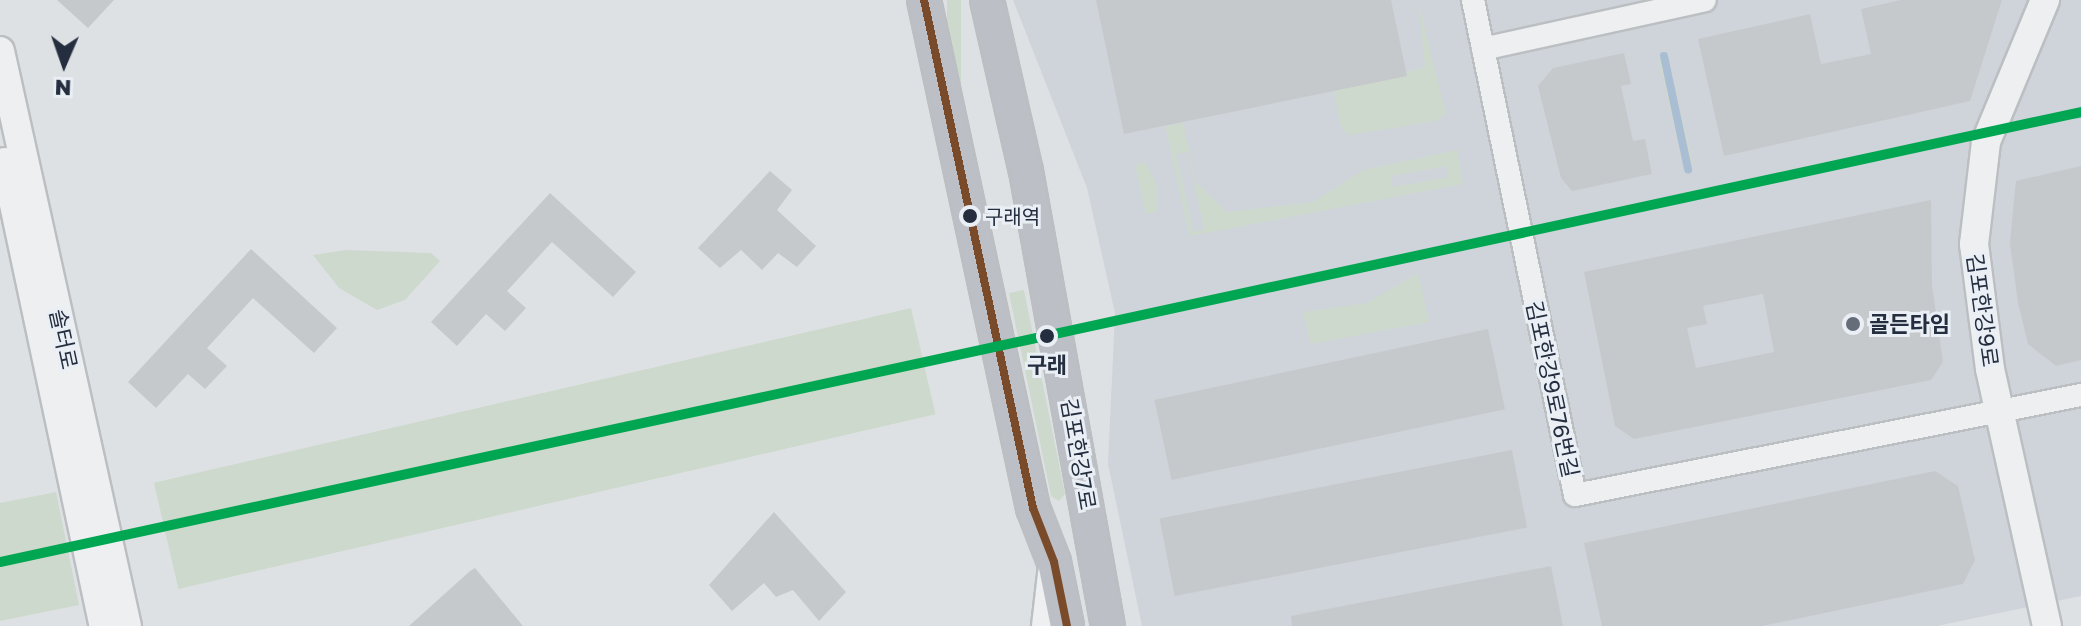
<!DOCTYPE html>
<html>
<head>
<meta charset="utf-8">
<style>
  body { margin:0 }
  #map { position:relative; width:2081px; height:626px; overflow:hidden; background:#dee1e4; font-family:"Golos Text","Noto Sans KR",sans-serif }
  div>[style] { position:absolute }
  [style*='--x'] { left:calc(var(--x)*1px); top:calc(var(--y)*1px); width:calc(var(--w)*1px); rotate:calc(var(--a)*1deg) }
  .built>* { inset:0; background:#cfd4db }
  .green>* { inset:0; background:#ced9cd; transform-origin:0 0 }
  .stream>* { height:8px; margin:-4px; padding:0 4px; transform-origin:4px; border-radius:4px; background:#a9bdd3 }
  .building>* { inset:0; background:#c6c9cc; transform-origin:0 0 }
  .roads { filter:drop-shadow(2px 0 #bcbfc2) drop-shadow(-2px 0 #bcbfc2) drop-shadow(0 2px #bcbfc2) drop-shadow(0 -2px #bcbfc2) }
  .minor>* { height:22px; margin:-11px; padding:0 11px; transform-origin:11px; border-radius:11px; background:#edeff1 }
  .tertiary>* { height:28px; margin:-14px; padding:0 14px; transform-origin:14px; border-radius:14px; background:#edeff1 }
  .secondary>* { height:32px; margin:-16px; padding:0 16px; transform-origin:16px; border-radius:16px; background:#bcbfc5 }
  .bus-1>* { height:8px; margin:-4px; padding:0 4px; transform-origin:4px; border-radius:4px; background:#7a4b2a }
  .rail-1>* { height:10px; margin:-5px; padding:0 5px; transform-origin:5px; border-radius:5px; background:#00a651 }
  .dots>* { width:22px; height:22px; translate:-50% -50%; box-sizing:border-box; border:4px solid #eaeff5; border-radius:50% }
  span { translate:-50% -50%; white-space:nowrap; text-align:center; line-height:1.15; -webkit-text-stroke:6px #eaeff5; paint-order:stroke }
  .bus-label { font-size:20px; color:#242e3f }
  .left { translate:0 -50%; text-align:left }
  .street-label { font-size:22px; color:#242e3f }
  .poi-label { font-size:22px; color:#242e3f; font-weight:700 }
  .stop-label { font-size:22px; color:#242e3f; font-weight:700 }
  .north { position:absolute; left:24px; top:24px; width:80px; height:80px; -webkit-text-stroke:6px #eaeff5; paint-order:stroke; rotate:182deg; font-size:22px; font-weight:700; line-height:32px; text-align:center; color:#242e3f }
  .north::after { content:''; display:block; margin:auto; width:28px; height:36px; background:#242e3f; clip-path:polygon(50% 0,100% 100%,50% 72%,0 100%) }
</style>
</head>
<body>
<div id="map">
  <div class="built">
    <div style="clip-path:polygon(1013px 0,2081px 0,2081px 596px,1937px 626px,1142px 626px,1108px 464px,1115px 313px,1087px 188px)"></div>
  </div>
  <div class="green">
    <div style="left:947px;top:0;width:14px;height:169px"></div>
    <div style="clip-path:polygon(1418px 0,1446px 114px,1436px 121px,1349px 135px,1341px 128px,1334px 91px,1425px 67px)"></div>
    <div style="clip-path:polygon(1665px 49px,1693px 163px,1685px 171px,1658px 58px)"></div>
    <div style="clip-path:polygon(evenodd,1183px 123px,1196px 182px,1227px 212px,1313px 202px,1363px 170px,1457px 150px,1463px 184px,1190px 236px,1165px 126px,1183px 123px,1188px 152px,1204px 229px,1193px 232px,1176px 154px,1188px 152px,1183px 123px,1447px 166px,1449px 177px,1393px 187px,1391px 176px,1447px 166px)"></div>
    <div style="clip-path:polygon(1146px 162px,1158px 188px,1158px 211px,1146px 214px,1135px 165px)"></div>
    <div style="clip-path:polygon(346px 250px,431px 253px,440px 261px,405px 300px,377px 310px,339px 288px,313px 255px)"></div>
    <div style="clip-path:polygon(1418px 273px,1429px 322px,1311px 344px,1303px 312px,1367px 303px)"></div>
    <div style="clip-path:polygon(1024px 290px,1065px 494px,1059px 501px,1051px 496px,1009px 293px)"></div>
    <div style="left:911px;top:308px;width:109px;height:777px;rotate:77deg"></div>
    <div style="clip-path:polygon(56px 492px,79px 605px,0 621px,0 503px)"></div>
  </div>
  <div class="stream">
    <div style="--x:1664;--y:56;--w:116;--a:78"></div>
    <div style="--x:2073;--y:115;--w:8;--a:-7"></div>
  </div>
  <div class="building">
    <div style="clip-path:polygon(57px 0,114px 0,88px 28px)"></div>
    <div style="clip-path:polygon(1096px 0,1391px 0,1407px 76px,1124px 134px)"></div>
    <div style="clip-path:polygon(1901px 0,2002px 0,1970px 101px,1724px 156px,1698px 39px,1810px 14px,1821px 64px,1871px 54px,1861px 9px)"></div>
    <div style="clip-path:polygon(1624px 53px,1631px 84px,1621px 86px,1633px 141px,1645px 139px,1652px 174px,1572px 191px,1561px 178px,1538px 86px,1553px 68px)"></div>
    <div style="clip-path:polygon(2081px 166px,2081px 360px,2056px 366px,2028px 344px,2018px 303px,2010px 243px,2015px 189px,2016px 181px)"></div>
    <div style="clip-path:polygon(770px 171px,792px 190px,777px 210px,816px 246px,797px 267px,778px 253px,762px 270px,741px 250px,720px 268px,698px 248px)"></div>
    <div style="clip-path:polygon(550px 193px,636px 272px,613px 297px,552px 242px,507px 291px,526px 308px,505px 331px,486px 314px,457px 346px,431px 322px)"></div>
    <div style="clip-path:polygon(evenodd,1931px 200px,1932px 285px,1943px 362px,1931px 380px,1634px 439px,1615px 426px,1584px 272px,1931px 200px,1763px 294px,1774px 352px,1696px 368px,1687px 328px,1707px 324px,1703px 306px,1763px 294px)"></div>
    <div style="clip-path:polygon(251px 249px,337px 328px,314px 353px,253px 298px,207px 348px,227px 366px,205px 389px,188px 374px,156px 408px,128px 382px)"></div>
    <div style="left:1488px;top:329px;width:82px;height:341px;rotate:78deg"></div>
    <div style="left:1512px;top:450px;width:79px;height:359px;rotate:79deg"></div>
    <div style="clip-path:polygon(1935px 471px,1958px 486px,1975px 560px,1963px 584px,1762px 626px,1602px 626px,1584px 543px)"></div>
    <div style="clip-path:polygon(774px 512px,846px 592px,819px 621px,793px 590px,776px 597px,764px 583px,732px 611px,709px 585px)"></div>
    <div style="clip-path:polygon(1551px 566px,1563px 626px,1292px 626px,1291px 616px)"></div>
    <div style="clip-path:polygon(475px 568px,523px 626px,409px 626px,470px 571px)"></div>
  </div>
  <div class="roads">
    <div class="minor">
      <div style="--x:1473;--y:0;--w:505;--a:78.36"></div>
      <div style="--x:1575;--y:495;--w:516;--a:-11.18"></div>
      <div style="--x:1483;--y:49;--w:227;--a:-12.4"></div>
    </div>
    <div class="tertiary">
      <div style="--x:2045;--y:0;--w:154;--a:112.6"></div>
      <div style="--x:1986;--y:142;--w:103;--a:96.7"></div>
      <div style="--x:1974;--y:244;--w:126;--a:82.7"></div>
      <div style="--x:1990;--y:369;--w:263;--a:77.5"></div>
      <div style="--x:0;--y:51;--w:589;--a:77.55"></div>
      <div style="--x:5;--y:162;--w:474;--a:78"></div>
      <div style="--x:1046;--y:626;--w:52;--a:-83.4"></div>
    </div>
    <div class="secondary">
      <div style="--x:924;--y:0;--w:520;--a:77.89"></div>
      <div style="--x:1033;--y:508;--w:58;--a:68.7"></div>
      <div style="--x:1054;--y:562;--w:65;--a:78.5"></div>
      <div style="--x:987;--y:0;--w:175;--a:77.2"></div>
      <div style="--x:1026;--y:171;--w:462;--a:79.8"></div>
    </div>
  </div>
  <div class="bus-1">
    <div style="--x:924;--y:0;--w:520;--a:77.89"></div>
    <div style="--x:1033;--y:508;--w:58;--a:68.7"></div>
    <div style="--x:1054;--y:562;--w:65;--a:78.5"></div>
  </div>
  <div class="rail-1">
    <div style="--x:0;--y:562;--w:2129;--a:-12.2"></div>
  </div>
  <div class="dots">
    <div style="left:970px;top:216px;background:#242e3f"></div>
    <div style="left:1853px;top:324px;background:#656d79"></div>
    <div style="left:1047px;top:336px;background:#242e3f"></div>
  </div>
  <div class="bus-label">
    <span class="left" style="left:985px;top:216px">구래역</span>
  </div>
  <div class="street-label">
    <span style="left:1983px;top:310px;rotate:82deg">김포한강9로</span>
    <span style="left:64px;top:339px;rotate:78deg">솔터로</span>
    <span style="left:1553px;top:389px;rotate:78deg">김포한강9로76번길</span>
    <span style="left:1079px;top:454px;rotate:80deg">김포한강7로</span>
  </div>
  <div class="poi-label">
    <span class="left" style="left:1869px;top:324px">골든타임</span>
  </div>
  <div class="stop-label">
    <span style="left:1047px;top:365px">구래</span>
  </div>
  <div class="north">N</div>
</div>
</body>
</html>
